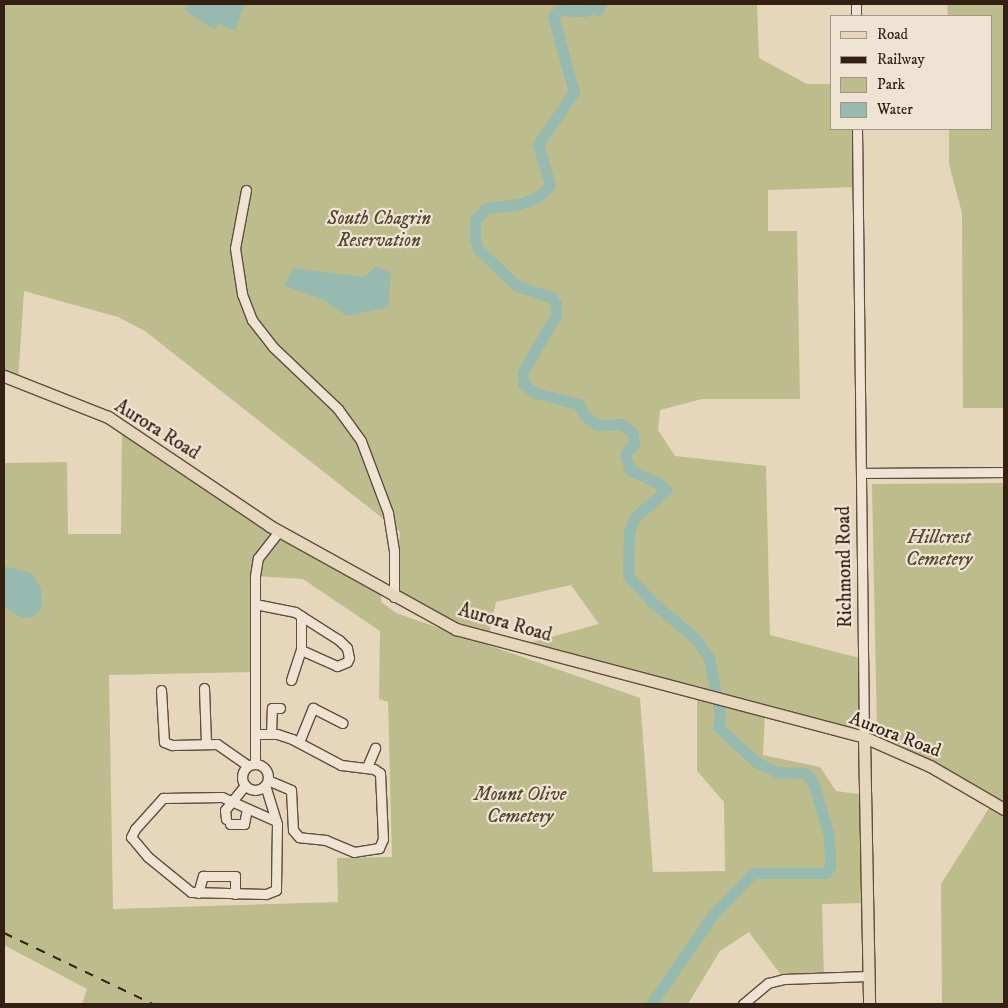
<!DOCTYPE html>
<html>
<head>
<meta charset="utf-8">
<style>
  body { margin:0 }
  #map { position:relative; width:1008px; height:1008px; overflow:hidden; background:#e6d6bc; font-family:"IM FELL DW Pica",serif }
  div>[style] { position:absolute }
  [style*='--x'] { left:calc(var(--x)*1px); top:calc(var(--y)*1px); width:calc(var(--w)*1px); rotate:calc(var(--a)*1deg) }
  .green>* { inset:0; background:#bcbc8c }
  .water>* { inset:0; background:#96b9b0 }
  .river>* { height:11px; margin:-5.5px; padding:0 5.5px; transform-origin:5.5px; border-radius:5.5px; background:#96b9b0 }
  .roads { filter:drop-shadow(1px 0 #604e3d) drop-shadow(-1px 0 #604e3d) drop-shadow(0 1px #604e3d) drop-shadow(0 -1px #604e3d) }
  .minor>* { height:9px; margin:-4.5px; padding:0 4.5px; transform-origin:4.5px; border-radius:4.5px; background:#efe4d3 }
  .minor>.ring { margin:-4.5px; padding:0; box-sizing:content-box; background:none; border:9px solid #efe4d3; border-radius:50% }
  .major>* { height:11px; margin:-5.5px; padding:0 5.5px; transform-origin:5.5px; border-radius:5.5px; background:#e6d6bc }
  .rail>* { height:2px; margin-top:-1px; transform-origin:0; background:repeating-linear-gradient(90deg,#332013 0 9px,transparent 0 18px) }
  span { translate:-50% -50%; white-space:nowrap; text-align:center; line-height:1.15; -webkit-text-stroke:4.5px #efe4d3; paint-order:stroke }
  .park-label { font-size:19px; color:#554731; font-style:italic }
  .street-label { font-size:19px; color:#332013 }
  .frame { position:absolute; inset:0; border:5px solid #332013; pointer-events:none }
  .legend { position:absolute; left:830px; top:15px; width:162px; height:115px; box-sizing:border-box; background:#efe4d3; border:1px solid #a49686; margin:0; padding:6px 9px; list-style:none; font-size:15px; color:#332013 }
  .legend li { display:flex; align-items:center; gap:10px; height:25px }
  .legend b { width:25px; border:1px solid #a49686 }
</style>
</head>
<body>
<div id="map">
  <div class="green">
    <div style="clip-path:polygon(evenodd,4px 4px,757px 4px,759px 58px,807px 84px,832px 84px,832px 129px,857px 129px,858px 187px,768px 190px,768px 231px,797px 231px,800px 399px,702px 399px,660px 410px,658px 430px,675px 456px,766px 466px,770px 635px,863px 659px,864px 737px,765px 713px,763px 755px,820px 767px,836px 791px,865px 795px,867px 903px,822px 904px,824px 978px,784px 979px,749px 932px,720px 951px,688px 1004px,82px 1004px,87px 989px,4px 945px,4px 463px,67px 462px,68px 534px,121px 534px,122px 426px,270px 526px,381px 590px,381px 602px,396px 613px,640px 698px,653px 872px,725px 871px,724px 802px,697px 771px,697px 695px,518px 646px,599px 624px,571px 585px,496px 602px,488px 638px,394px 597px,400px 532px,145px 331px,118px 317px,24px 291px,18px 381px,4px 376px,4px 4px,255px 576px,303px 579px,380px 631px,379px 699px,388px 702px,392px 857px,337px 858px,338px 902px,113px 909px,109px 675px,255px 672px,255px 576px)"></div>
    <div style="clip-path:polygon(947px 4px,1004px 4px,1004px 408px,963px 408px,962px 213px,949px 164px,949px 129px,992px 129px,992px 16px,948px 16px)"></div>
    <div style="clip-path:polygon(1004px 483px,1004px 804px,877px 732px,872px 484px)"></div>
    <div style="clip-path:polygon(993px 802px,1004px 809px,1004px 1004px,942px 1004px,941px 884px)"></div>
  </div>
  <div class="water">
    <div style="clip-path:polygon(189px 4px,244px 4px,235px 31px,220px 24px,214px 29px,184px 10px)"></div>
    <div style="clip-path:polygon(375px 267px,391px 272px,388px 307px,347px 316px,322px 299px,284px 286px,293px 268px,363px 277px)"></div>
    <div style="clip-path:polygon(4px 566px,31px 573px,41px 588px,42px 608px,33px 617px,22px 618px,4px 607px)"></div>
  </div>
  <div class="river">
    <div style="--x:601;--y:4;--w:7;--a:124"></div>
    <div style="--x:597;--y:10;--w:4;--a:-135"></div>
    <div style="--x:594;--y:7;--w:11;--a:158"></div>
    <div style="--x:584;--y:11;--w:24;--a:-178"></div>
    <div style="--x:560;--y:10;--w:9;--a:139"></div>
    <div style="--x:553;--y:16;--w:79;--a:74.6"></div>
    <div style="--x:574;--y:92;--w:63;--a:124.7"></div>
    <div style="--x:538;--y:144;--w:43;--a:73.7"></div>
    <div style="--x:550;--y:185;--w:17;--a:135"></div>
    <div style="--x:538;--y:197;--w:19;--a:159"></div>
    <div style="--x:520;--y:204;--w:34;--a:173"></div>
    <div style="--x:486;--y:208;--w:16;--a:133"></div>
    <div style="--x:475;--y:220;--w:19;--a:90"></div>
    <div style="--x:475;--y:239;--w:10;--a:73"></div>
    <div style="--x:478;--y:249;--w:54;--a:43.5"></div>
    <div style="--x:517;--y:286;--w:36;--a:18"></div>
    <div style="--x:551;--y:297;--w:9;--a:54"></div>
    <div style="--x:556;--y:304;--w:11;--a:90"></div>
    <div style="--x:556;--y:315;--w:53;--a:120.4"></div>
    <div style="--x:529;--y:361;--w:13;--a:117"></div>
    <div style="--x:523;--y:373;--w:10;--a:90"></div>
    <div style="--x:523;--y:383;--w:16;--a:40"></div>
    <div style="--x:535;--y:393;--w:45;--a:14"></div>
    <div style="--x:579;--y:404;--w:12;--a:66"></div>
    <div style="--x:584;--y:415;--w:16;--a:38"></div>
    <div style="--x:597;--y:425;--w:24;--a:-2"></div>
    <div style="--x:621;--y:424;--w:9;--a:36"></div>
    <div style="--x:628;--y:429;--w:6;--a:39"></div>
    <div style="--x:633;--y:433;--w:11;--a:85"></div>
    <div style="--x:634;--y:444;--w:13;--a:132"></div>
    <div style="--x:625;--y:454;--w:17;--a:73"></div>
    <div style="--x:630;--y:470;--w:31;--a:25"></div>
    <div style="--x:658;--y:483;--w:11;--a:41"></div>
    <div style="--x:666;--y:490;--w:41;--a:138.9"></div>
    <div style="--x:635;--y:517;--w:16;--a:112"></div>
    <div style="--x:629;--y:532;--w:44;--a:91.3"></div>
    <div style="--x:628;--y:576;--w:34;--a:47"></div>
    <div style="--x:651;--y:601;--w:57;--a:40.1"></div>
    <div style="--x:695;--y:638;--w:24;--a:55"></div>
    <div style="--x:709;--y:658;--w:56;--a:78.7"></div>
    <div style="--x:720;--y:713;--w:14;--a:98"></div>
    <div style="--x:718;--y:727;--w:52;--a:42.6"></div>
    <div style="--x:756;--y:762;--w:23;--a:25"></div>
    <div style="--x:777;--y:772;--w:28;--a:2"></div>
    <div style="--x:805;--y:773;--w:12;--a:48"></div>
    <div style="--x:813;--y:782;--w:56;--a:73.5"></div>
    <div style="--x:829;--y:836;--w:30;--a:88"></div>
    <div style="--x:830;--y:866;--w:8;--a:120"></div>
    <div style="--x:826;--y:873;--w:73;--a:180"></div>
    <div style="--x:753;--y:873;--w:58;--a:133.6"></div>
    <div style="--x:713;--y:915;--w:108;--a:124.9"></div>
  </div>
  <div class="roads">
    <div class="minor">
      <div style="--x:856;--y:4;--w:12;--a:90"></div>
      <div style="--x:857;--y:129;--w:608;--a:89.34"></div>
      <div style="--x:246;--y:190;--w:59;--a:100.7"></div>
      <div style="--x:235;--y:248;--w:47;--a:81.3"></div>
      <div style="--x:242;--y:294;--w:28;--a:69"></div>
      <div style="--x:252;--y:320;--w:34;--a:52"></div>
      <div style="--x:273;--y:347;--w:90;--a:43.6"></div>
      <div style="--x:338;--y:409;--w:39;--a:54"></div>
      <div style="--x:361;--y:441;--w:77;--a:69.4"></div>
      <div style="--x:388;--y:513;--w:38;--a:81"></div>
      <div style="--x:394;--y:551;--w:46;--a:90"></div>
      <div style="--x:861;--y:473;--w:143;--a:-0.4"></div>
      <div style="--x:255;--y:604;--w:41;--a:11.3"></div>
      <div style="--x:295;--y:612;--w:52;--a:32.5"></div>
      <div style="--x:339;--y:640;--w:11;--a:45"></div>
      <div style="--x:347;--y:648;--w:10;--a:79"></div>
      <div style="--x:349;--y:658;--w:4;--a:117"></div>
      <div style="--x:347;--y:662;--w:11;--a:158"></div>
      <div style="--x:337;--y:666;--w:39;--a:-156"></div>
      <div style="--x:291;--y:680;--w:32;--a:-72"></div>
      <div style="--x:301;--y:650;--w:34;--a:-90"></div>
      <div style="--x:204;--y:688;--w:54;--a:87.9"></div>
      <div style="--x:161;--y:690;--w:52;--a:86.7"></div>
      <div style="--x:164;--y:742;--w:9;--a:21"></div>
      <div style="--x:172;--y:745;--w:45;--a:-1.3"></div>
      <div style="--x:217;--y:744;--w:38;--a:35"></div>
      <div style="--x:255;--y:734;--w:22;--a:0"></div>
      <div style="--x:277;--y:734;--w:16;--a:18"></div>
      <div style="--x:292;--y:739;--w:55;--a:28"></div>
      <div style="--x:341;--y:765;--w:33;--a:7"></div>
      <div style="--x:374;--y:769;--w:7;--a:34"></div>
      <div style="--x:380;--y:773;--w:66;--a:87.4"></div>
      <div style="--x:383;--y:839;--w:10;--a:114"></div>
      <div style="--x:379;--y:848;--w:25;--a:171"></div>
      <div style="--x:354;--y:852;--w:30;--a:-157"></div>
      <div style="--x:326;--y:840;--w:27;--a:-174"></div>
      <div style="--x:299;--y:837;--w:9;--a:-131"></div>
      <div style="--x:293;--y:830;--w:40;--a:-92.9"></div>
      <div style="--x:291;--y:790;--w:25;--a:-157"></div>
      <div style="--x:271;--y:734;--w:26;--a:-88"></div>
      <div style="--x:272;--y:708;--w:8;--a:0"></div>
      <div style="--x:299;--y:742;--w:37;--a:-68"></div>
      <div style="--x:313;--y:708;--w:33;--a:27"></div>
      <div class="ring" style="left:242px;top:764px;width:17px;height:17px"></div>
      <div style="--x:255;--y:764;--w:188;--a:-90"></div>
      <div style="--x:255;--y:576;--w:18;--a:-81"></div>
      <div style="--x:258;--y:558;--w:34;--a:-52"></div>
      <div style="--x:367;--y:767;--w:21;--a:-67"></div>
      <div style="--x:265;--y:785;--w:41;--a:72.9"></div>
      <div style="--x:277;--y:824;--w:66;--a:90.9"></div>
      <div style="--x:276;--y:890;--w:11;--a:158"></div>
      <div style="--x:266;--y:894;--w:75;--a:-178.5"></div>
      <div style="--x:191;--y:892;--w:55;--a:-140.9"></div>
      <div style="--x:148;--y:857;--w:26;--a:-130"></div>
      <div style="--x:131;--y:837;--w:9;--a:-63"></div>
      <div style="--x:135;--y:829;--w:42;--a:-47.9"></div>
      <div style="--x:163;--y:798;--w:59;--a:-1"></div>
      <div style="--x:222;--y:797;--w:59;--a:24"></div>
      <div style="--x:226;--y:819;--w:9;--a:-96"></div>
      <div style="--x:225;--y:810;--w:32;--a:-51"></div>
      <div style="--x:230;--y:824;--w:14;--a:0"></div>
      <div style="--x:244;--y:824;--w:15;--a:-79"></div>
      <div style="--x:198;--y:893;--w:18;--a:-74"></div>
      <div style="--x:203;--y:876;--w:32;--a:0"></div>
      <div style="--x:235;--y:876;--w:18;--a:90"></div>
      <div style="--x:743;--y:1004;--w:33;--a:-40"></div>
      <div style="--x:768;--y:983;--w:16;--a:-14"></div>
      <div style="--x:784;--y:979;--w:84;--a:-2"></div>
    </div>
    <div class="major">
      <div style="--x:4;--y:376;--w:112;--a:21.5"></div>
      <div style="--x:108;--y:417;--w:195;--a:33.9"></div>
      <div style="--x:270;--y:526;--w:213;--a:29"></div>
      <div style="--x:456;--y:629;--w:422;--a:14.8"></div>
      <div style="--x:864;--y:737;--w:72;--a:23.7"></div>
      <div style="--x:930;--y:766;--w:86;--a:30.2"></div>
      <div style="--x:864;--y:737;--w:267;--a:88.9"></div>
    </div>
  </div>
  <div class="rail">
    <div style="--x:4;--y:933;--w:165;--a:25.5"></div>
  </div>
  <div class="park-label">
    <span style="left:379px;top:230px">South Chagrin<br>Reservation</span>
    <span style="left:939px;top:549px">Hillcrest<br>Cemetery</span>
    <span style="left:520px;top:806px">Mount Olive<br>Cemetery</span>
  </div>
  <div class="street-label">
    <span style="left:157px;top:430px;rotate:32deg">Aurora Road</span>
    <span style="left:845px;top:567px;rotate:-91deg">Richmond Road</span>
    <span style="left:505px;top:623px;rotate:16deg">Aurora Road</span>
    <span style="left:895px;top:735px;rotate:21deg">Aurora Road</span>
  </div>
  <div class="frame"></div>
  <ul class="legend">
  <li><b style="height:6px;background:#e6d6bc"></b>Road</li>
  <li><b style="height:6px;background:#332013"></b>Railway</li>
  <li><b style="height:14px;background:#bcbc8c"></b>Park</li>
  <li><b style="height:14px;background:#96b9b0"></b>Water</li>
  </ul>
</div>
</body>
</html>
